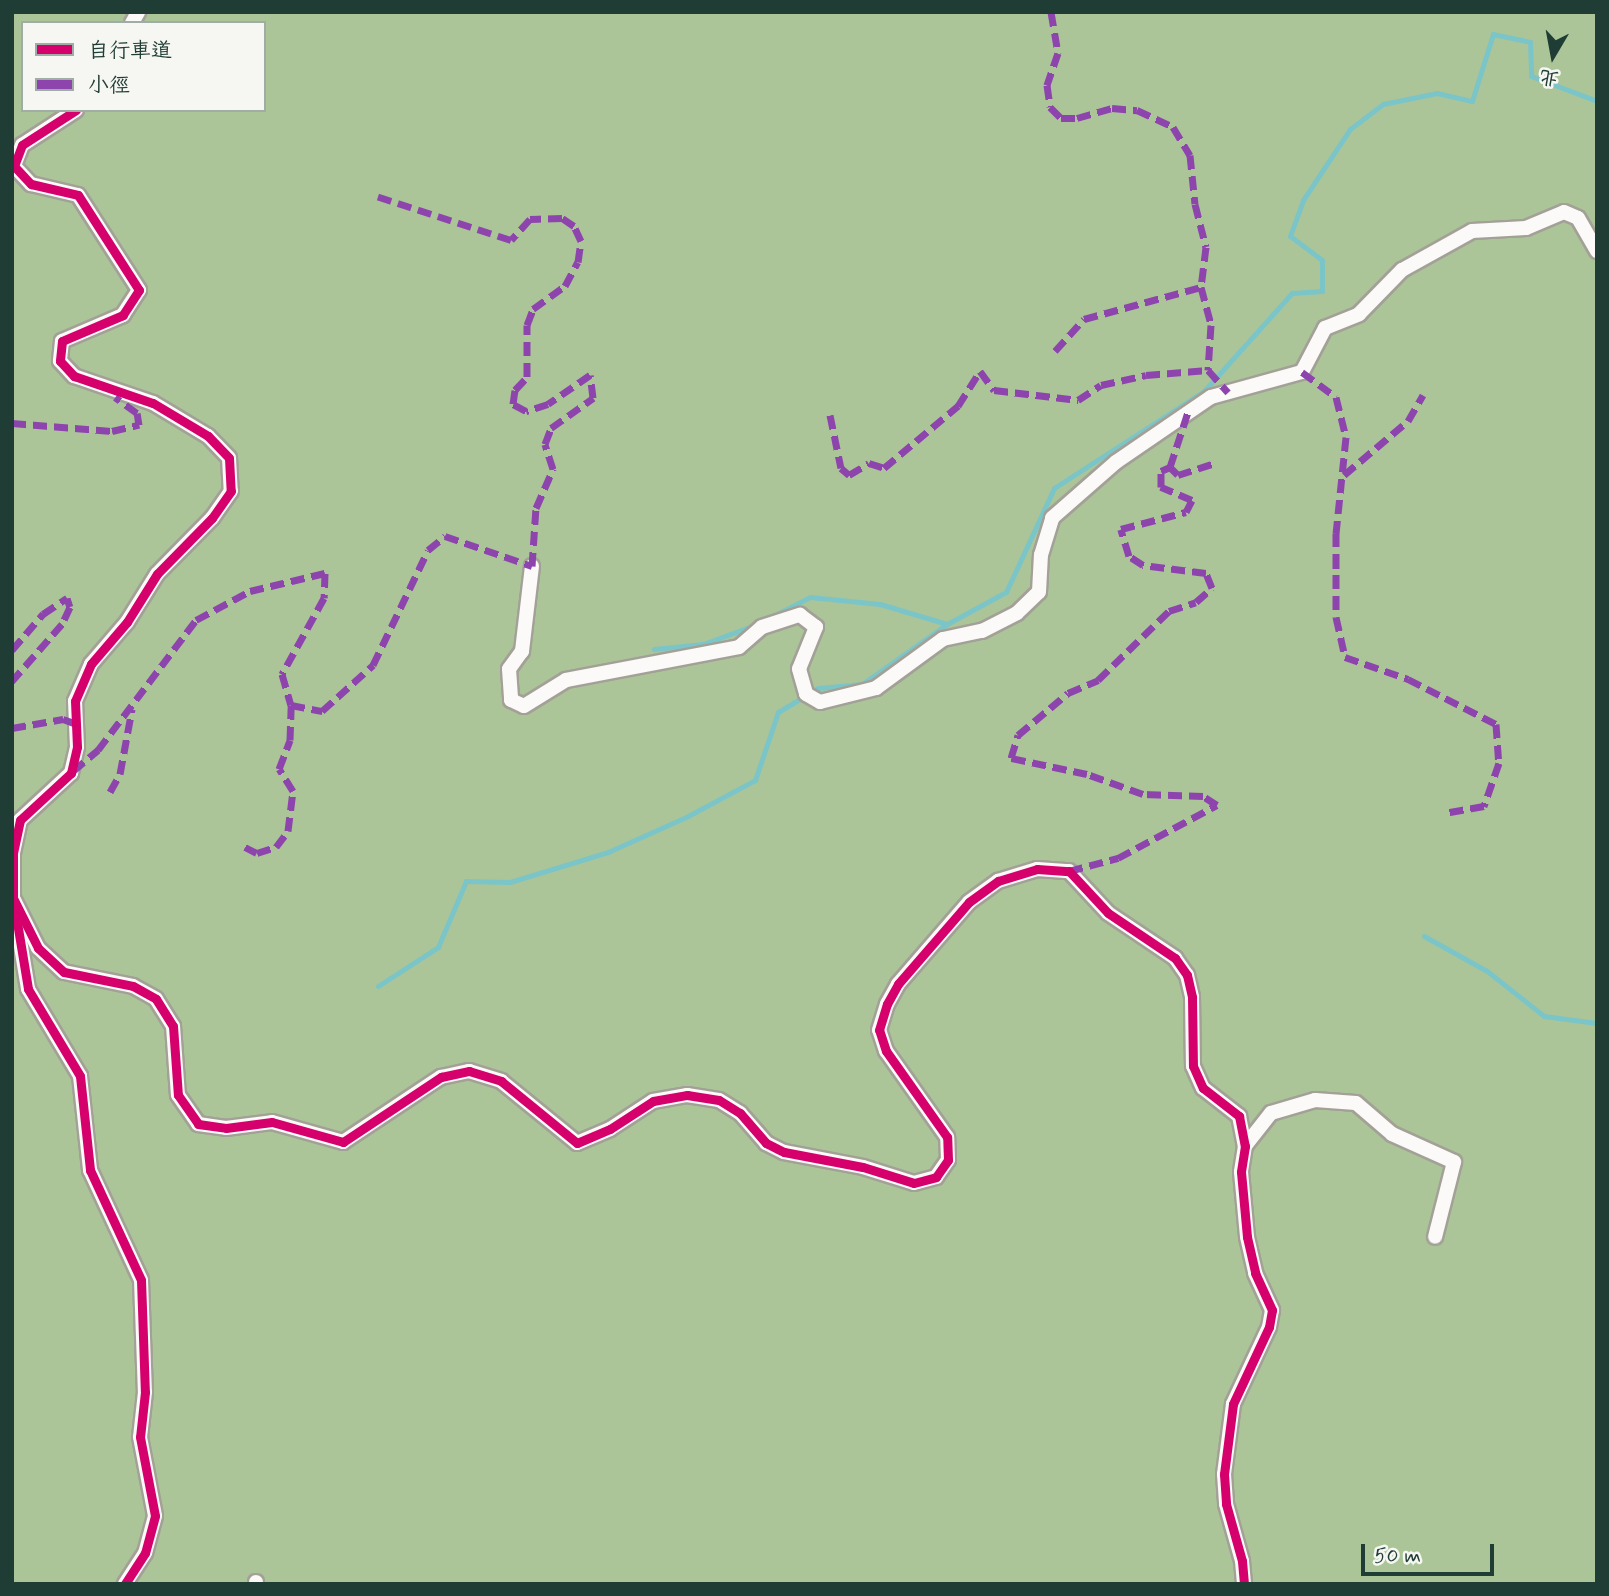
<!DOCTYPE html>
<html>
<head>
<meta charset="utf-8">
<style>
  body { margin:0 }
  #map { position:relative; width:1609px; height:1596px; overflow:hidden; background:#e7dccd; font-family:Mynerve,"LXGW WenKai TC",sans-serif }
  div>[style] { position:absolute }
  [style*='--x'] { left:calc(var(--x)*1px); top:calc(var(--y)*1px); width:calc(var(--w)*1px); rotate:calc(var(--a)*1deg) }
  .forest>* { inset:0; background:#abc599 }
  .stream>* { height:5px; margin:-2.5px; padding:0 2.5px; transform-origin:2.5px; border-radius:2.5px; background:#7bc5c8 }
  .roads { filter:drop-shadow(2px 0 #a3a197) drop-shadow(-2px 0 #a3a197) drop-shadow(0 2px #a3a197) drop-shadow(0 -2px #a3a197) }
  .minor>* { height:14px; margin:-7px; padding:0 7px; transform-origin:7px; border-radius:7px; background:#fbfaf8 }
  .quiet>* { height:7px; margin-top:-3.5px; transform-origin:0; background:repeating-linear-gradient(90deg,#8e44ad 0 14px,transparent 0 21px) }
  .cycleway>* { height:9px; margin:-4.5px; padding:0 4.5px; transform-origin:4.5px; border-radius:4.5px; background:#d6006c }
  span { translate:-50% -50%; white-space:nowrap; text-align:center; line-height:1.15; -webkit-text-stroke:5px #f6f6f2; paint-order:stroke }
  .frame { position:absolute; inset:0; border:14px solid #1f3d34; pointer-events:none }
  .legend { position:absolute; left:21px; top:21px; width:245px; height:91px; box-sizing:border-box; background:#f6f6f2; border:2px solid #a0aca6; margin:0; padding:9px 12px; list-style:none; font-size:21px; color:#1f3d34 }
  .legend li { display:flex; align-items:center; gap:14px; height:35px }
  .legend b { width:35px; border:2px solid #a0aca6 }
  .north { position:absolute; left:1518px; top:21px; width:70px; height:70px; -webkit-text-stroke:5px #f6f6f2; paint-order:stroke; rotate:190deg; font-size:19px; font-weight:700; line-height:28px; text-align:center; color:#1f3d34 }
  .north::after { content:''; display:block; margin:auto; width:24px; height:32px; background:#1f3d34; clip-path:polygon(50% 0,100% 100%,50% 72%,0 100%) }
  .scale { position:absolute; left:1361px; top:1544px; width:133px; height:32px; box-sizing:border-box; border:4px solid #1f3d34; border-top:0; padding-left:9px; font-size:21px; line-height:24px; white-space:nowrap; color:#1f3d34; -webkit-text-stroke:5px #f6f6f2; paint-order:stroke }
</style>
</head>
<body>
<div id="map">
  <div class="forest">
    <div style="clip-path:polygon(evenodd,12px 12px,1597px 12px,1597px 1584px,12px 1584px,12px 12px,23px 23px,264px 23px,264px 110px,23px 110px,23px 23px)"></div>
  </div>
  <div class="stream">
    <div style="--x:767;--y:619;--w:48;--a:-27.1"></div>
    <div style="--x:810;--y:597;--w:70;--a:5.7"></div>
    <div style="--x:880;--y:604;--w:70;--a:16.6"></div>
    <div style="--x:654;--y:649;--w:49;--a:-5.8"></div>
    <div style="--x:703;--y:644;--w:55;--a:-20.1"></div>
    <div style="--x:1424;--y:936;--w:72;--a:29.1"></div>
    <div style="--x:1487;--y:971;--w:73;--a:38.3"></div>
    <div style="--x:1544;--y:1016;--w:53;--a:7.5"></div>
    <div style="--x:378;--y:986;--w:72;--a:-33"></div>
    <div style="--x:438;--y:947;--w:72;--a:-67"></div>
    <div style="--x:466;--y:881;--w:44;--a:1.3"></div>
    <div style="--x:510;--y:882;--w:102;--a:-17"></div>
    <div style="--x:608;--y:852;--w:88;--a:-24.2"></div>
    <div style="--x:688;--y:816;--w:76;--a:-28.2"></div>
    <div style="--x:755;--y:780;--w:72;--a:-71.3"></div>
    <div style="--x:778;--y:712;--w:47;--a:-31"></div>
    <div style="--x:818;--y:688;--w:44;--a:-5.2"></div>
    <div style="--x:862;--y:684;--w:104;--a:-35.2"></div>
    <div style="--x:947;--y:624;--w:67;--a:-28.5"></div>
    <div style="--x:1006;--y:592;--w:115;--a:-65.2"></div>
    <div style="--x:1054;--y:488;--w:179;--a:-32.9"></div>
    <div style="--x:1204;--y:391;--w:132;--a:-48.1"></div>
    <div style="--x:1292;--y:293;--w:30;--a:-4"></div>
    <div style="--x:1322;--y:291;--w:31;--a:-90"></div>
    <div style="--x:1322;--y:260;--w:40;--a:-143"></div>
    <div style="--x:1290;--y:236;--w:38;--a:-70"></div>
    <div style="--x:1303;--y:200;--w:85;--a:-56.5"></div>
    <div style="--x:1350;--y:129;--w:41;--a:-37.1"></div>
    <div style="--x:1383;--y:104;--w:55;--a:-11.5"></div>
    <div style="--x:1437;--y:93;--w:36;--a:13"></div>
    <div style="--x:1472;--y:101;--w:70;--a:-72.6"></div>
    <div style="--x:1493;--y:34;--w:38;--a:12"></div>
    <div style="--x:1530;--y:42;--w:34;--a:88"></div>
    <div style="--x:1531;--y:76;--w:71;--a:20.7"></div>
  </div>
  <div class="roads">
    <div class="minor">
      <div style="--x:132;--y:23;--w:13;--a:-61"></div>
      <div style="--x:76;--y:110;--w:64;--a:147.1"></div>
      <div style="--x:22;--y:145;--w:22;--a:111"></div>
      <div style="--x:14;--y:166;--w:25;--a:47"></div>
      <div style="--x:31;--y:184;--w:48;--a:13.2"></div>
      <div style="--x:78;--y:195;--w:113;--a:57.3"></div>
      <div style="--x:139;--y:290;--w:30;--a:123"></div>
      <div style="--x:123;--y:315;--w:66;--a:156.9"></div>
      <div style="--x:62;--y:341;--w:20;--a:96"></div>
      <div style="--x:60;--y:361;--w:21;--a:47"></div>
      <div style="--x:74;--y:376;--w:83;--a:18.9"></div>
      <div style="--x:153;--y:403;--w:64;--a:31"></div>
      <div style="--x:208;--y:436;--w:30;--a:46"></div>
      <div style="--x:229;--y:458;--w:33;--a:87"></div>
      <div style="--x:231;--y:491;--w:33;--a:125"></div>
      <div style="--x:212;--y:518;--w:78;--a:134.5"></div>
      <div style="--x:157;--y:574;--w:57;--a:122"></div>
      <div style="--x:127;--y:622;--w:55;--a:130.6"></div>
      <div style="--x:91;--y:664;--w:40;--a:113.4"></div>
      <div style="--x:75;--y:701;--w:46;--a:87.5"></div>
      <div style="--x:77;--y:747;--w:27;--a:103"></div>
      <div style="--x:71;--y:773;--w:69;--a:137.3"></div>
      <div style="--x:20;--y:820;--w:35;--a:102"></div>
      <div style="--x:13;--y:854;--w:44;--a:90"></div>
      <div style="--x:13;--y:898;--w:92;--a:80.6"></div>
      <div style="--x:28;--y:989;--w:101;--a:59.1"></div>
      <div style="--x:80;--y:1076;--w:95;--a:83.9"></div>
      <div style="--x:90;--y:1170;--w:121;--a:65.1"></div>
      <div style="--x:141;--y:1280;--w:112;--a:88"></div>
      <div style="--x:145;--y:1392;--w:45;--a:96.3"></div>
      <div style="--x:140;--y:1437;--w:80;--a:79.2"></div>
      <div style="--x:155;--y:1516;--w:38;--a:105"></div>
      <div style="--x:145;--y:1553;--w:37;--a:123"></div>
      <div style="--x:532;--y:566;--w:86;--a:96.7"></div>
      <div style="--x:522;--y:651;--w:22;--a:126"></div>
      <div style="--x:509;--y:669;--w:31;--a:86"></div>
      <div style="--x:511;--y:700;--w:14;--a:25"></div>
      <div style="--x:524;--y:706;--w:49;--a:-31.8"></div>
      <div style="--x:566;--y:680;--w:176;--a:-10.8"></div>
      <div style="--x:739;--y:647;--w:30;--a:-41"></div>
      <div style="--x:762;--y:627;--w:40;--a:-18"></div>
      <div style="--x:800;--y:615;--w:20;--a:37"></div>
      <div style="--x:816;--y:627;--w:45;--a:112"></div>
      <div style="--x:799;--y:669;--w:26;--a:74"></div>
      <div style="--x:806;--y:694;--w:16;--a:30"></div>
      <div style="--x:820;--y:702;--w:58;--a:-14"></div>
      <div style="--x:876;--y:688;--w:83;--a:-36.2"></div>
      <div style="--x:943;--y:639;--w:40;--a:-12"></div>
      <div style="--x:982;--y:631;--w:39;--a:-27"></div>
      <div style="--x:1017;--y:613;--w:30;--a:-44"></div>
      <div style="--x:1039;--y:592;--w:37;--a:-87"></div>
      <div style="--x:1041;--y:555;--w:39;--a:-73"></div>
      <div style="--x:1052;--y:518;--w:85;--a:-41.2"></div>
      <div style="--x:1116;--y:462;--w:115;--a:-34.4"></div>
      <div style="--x:1211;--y:397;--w:94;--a:-15.4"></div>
      <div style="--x:1302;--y:372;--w:50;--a:-62.4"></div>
      <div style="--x:1325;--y:328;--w:37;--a:-22"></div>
      <div style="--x:1359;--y:314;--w:62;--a:-45.7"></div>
      <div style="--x:1402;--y:270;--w:80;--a:-29.1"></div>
      <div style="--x:1472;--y:231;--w:54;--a:-3.2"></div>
      <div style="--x:1526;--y:228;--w:41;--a:-22.8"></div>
      <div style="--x:1564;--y:212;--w:15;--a:23"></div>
      <div style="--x:1578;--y:218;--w:38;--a:60"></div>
      <div style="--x:13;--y:898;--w:56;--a:63.4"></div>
      <div style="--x:38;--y:948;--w:35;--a:43"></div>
      <div style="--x:64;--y:972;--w:70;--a:11.5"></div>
      <div style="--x:133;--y:986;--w:26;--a:29"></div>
      <div style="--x:156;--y:999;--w:32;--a:58"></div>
      <div style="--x:173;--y:1026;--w:69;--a:85.9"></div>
      <div style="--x:178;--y:1095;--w:35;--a:55"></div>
      <div style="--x:198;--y:1124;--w:28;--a:8"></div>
      <div style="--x:226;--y:1128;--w:46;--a:-7.4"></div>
      <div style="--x:272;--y:1122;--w:74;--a:15.7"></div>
      <div style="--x:343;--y:1142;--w:118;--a:-33.6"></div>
      <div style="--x:441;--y:1077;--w:29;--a:-12"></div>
      <div style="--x:469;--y:1071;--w:34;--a:17"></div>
      <div style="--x:501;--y:1081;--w:98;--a:39.2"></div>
      <div style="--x:577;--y:1143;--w:36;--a:-23"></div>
      <div style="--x:610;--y:1129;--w:51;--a:-33.1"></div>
      <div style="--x:653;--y:1101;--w:35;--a:-10"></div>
      <div style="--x:687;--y:1095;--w:32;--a:9"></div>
      <div style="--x:719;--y:1100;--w:25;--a:32"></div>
      <div style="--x:740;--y:1113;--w:40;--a:49"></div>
      <div style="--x:766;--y:1143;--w:20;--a:27"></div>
      <div style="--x:784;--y:1152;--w:80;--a:10.8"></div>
      <div style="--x:863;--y:1167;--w:53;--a:17.4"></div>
      <div style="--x:914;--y:1183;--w:23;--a:-15"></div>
      <div style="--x:936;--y:1177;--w:21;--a:-55"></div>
      <div style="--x:948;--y:1160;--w:23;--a:-92"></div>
      <div style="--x:947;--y:1137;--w:105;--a:-125.3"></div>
      <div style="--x:886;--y:1051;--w:22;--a:-108"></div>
      <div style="--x:879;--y:1030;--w:27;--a:-73"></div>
      <div style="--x:887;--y:1004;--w:23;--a:-61"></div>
      <div style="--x:898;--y:984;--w:108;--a:-49.1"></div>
      <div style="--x:969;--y:902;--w:36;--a:-36"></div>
      <div style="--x:998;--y:881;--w:41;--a:-17.1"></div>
      <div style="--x:1037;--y:869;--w:32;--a:4"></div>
      <div style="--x:1069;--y:871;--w:57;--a:47.1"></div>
      <div style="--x:1108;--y:913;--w:81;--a:33.9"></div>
      <div style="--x:1175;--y:958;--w:21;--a:55"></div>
      <div style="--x:1187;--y:975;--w:23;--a:77"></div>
      <div style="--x:1192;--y:997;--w:69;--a:89.2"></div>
      <div style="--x:1193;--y:1066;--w:24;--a:66"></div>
      <div style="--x:1203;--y:1088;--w:46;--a:37.9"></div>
      <div style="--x:1239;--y:1116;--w:31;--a:79"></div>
      <div style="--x:1245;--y:1146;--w:26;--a:99"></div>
      <div style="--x:1241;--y:1172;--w:65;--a:84.7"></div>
      <div style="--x:1247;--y:1237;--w:37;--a:77"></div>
      <div style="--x:1255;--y:1273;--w:41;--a:65.3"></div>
      <div style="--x:1272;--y:1310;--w:17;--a:100"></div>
      <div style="--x:1269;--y:1327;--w:85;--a:115.1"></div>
      <div style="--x:1233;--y:1404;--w:71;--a:97.3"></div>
      <div style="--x:1224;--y:1474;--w:30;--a:86"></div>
      <div style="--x:1226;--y:1504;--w:59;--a:74.3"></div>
      <div style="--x:1242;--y:1561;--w:23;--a:85"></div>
      <div style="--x:1245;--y:1146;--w:42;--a:-51.8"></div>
      <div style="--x:1271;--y:1113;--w:46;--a:-16.5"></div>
      <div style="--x:1315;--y:1100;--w:41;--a:4.2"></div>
      <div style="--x:1356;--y:1103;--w:48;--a:40.7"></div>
      <div style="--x:1392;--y:1134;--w:68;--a:24.3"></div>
      <div style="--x:1454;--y:1162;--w:77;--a:104.2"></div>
      <div style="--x:256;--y:1582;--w:2;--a:90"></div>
    </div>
  </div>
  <div class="quiet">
    <div style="--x:1051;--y:12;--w:42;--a:80.3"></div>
    <div style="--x:1058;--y:53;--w:34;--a:109"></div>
    <div style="--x:1047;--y:85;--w:22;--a:82"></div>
    <div style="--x:1050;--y:107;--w:16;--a:45"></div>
    <div style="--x:1061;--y:118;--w:16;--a:0"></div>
    <div style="--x:1077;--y:118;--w:36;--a:-16"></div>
    <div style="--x:1112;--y:108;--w:25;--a:5"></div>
    <div style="--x:1137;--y:110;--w:40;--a:25"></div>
    <div style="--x:1173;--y:127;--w:33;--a:59"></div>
    <div style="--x:1190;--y:155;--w:49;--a:84.2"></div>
    <div style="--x:1195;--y:204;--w:44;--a:75.7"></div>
    <div style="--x:1206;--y:247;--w:40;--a:97.1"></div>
    <div style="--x:1201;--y:287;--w:39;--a:75"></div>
    <div style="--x:1211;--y:325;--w:45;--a:93.8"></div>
    <div style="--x:1208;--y:370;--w:30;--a:48"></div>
    <div style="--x:1055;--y:351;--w:43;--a:-47.8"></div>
    <div style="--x:1084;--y:319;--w:121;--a:-15.3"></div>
    <div style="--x:1302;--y:372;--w:42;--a:36.3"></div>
    <div style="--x:1336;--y:397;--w:41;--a:76"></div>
    <div style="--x:1346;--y:437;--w:97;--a:95.9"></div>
    <div style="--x:1336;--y:533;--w:84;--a:90"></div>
    <div style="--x:1336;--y:617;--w:41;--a:77.3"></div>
    <div style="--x:1345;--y:657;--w:67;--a:19.2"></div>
    <div style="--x:1408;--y:679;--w:99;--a:27.1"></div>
    <div style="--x:1496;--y:724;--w:39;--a:86"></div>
    <div style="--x:1499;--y:763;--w:46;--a:109.2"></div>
    <div style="--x:1484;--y:806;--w:36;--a:170"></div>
    <div style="--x:830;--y:415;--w:54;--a:78.3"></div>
    <div style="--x:841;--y:468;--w:11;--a:41"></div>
    <div style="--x:849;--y:475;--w:23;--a:-31"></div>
    <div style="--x:869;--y:463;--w:16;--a:18"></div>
    <div style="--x:884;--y:468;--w:97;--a:-40"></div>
    <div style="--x:958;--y:406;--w:41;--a:-57.8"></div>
    <div style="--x:980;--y:371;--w:24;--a:54"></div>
    <div style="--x:994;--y:390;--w:85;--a:6.8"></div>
    <div style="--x:1078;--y:400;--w:27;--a:-33"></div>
    <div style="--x:1101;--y:385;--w:46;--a:-12.5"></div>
    <div style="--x:1146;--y:375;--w:62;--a:-4.6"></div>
    <div style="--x:12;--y:423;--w:100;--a:4.6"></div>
    <div style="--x:112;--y:431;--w:28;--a:-13"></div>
    <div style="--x:139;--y:425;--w:12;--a:-99"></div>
    <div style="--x:137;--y:413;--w:27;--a:-144"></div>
    <div style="--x:1170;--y:467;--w:11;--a:45"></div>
    <div style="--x:1178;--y:475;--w:36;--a:-18"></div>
    <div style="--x:1344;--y:475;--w:84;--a:-40.2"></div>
    <div style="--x:1408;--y:421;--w:30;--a:-60"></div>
    <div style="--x:12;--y:650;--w:48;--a:-49.3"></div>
    <div style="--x:43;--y:614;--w:29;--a:-34"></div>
    <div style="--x:67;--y:598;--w:9;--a:72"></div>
    <div style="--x:70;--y:607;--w:19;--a:115"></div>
    <div style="--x:62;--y:624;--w:76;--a:131.3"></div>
    <div style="--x:12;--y:728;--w:52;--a:-10"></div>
    <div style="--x:63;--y:719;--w:15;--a:20"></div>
    <div style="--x:73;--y:771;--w:33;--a:-40"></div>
    <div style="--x:98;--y:750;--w:163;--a:-53"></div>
    <div style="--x:196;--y:620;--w:61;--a:-28.2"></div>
    <div style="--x:250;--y:591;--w:77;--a:-13.5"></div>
    <div style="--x:325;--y:573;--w:25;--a:92"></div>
    <div style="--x:324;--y:598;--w:87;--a:118.9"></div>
    <div style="--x:282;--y:674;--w:32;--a:74"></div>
    <div style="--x:291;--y:705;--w:32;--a:11"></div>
    <div style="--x:322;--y:711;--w:69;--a:-42"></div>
    <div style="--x:373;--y:665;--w:127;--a:-64.4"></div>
    <div style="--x:428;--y:550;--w:22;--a:-39"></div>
    <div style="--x:445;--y:536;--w:92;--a:19"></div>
    <div style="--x:532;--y:566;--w:58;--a:-86.1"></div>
    <div style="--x:536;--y:508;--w:43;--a:-66.4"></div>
    <div style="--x:553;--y:469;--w:26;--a:-108"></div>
    <div style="--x:545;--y:444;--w:17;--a:-69"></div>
    <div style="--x:551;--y:428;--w:52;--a:-35.5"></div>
    <div style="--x:593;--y:398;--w:23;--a:-97"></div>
    <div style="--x:590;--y:375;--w:51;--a:145.4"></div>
    <div style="--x:548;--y:404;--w:23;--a:162"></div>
    <div style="--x:526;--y:411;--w:15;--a:-152"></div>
    <div style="--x:513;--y:404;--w:14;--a:-82"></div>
    <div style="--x:515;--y:390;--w:18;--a:-47"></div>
    <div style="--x:527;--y:377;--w:52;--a:-90"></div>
    <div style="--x:527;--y:325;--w:17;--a:-69"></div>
    <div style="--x:533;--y:309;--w:39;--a:-36"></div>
    <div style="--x:565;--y:286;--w:27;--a:-62"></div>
    <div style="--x:578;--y:262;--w:21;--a:-82"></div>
    <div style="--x:581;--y:241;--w:17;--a:-115"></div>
    <div style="--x:574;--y:226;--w:14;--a:-146"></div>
    <div style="--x:562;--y:218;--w:32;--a:178"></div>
    <div style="--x:530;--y:219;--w:28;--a:132"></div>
    <div style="--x:511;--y:240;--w:145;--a:-161.9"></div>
    <div style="--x:110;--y:792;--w:21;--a:-61"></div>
    <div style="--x:120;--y:774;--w:66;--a:-79.5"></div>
    <div style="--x:245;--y:847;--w:13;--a:27"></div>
    <div style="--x:257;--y:853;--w:20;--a:-18"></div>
    <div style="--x:276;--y:847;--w:20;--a:-53"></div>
    <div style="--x:288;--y:831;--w:40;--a:-82.9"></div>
    <div style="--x:293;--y:791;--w:26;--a:-122"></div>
    <div style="--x:279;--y:769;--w:31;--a:-69"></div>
    <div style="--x:290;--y:740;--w:35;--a:-88"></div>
    <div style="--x:1069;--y:871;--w:51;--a:-14.9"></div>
    <div style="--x:1118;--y:858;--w:112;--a:-28.2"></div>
    <div style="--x:1217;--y:805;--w:17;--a:-147"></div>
    <div style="--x:1203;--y:796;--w:60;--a:-178.1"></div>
    <div style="--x:1143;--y:794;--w:59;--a:-160.3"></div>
    <div style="--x:1087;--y:774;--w:78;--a:-168.1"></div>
    <div style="--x:1011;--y:758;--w:24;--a:-73"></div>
    <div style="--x:1018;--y:735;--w:65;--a:-40"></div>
    <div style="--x:1068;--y:693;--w:33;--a:-23"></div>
    <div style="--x:1098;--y:680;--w:99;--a:-44.2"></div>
    <div style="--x:1169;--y:611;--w:28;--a:-18"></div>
    <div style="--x:1196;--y:602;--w:21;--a:-41"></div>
    <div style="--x:1212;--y:588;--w:16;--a:-112"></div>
    <div style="--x:1206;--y:573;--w:64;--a:-172.8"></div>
    <div style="--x:1143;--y:565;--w:17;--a:-147"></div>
    <div style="--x:1129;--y:556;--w:28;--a:-107"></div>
    <div style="--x:1121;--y:529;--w:67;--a:-14.7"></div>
    <div style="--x:1186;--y:512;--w:13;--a:-63"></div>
    <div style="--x:1192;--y:500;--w:34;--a:-157"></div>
    <div style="--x:1161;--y:487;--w:16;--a:-90"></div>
    <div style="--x:1161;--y:471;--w:10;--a:-24"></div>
    <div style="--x:1170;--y:467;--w:58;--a:-71.9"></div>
  </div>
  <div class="cycleway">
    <div style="--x:76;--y:110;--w:64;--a:147.1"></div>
    <div style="--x:22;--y:145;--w:22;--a:111"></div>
    <div style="--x:14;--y:166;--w:25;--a:47"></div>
    <div style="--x:31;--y:184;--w:48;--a:13.2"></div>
    <div style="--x:78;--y:195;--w:113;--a:57.3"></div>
    <div style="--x:139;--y:290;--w:30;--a:123"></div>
    <div style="--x:123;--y:315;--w:66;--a:156.9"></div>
    <div style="--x:62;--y:341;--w:20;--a:96"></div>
    <div style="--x:60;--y:361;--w:21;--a:47"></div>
    <div style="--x:74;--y:376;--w:83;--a:18.9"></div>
    <div style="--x:153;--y:403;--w:64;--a:31"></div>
    <div style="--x:208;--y:436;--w:30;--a:46"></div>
    <div style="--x:229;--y:458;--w:33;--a:87"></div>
    <div style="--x:231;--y:491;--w:33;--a:125"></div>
    <div style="--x:212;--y:518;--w:78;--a:134.5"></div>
    <div style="--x:157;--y:574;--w:57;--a:122"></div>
    <div style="--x:127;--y:622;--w:55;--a:130.6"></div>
    <div style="--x:91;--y:664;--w:40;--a:113.4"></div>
    <div style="--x:75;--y:701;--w:46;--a:87.5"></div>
    <div style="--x:77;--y:747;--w:27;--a:103"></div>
    <div style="--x:71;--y:773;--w:69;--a:137.3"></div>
    <div style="--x:20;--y:820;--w:35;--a:102"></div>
    <div style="--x:13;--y:854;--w:44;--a:90"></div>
    <div style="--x:13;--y:898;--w:92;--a:80.6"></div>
    <div style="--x:28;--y:989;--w:101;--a:59.1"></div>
    <div style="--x:80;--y:1076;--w:95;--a:83.9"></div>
    <div style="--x:90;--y:1170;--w:121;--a:65.1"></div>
    <div style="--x:141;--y:1280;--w:112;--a:88"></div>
    <div style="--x:145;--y:1392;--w:45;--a:96.3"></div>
    <div style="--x:140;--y:1437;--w:80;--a:79.2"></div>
    <div style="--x:155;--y:1516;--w:38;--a:105"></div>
    <div style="--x:145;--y:1553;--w:37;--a:123"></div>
    <div style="--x:13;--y:898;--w:56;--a:63.4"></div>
    <div style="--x:38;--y:948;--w:35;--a:43"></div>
    <div style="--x:64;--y:972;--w:70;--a:11.5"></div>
    <div style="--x:133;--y:986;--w:26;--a:29"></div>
    <div style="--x:156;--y:999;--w:32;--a:58"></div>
    <div style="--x:173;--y:1026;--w:69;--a:85.9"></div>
    <div style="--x:178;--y:1095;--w:35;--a:55"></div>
    <div style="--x:198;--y:1124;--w:28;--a:8"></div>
    <div style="--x:226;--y:1128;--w:46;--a:-7.4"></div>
    <div style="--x:272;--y:1122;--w:74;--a:15.7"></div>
    <div style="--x:343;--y:1142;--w:118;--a:-33.6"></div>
    <div style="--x:441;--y:1077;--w:29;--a:-12"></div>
    <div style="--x:469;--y:1071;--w:34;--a:17"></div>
    <div style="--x:501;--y:1081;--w:98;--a:39.2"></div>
    <div style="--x:577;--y:1143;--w:36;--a:-23"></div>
    <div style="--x:610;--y:1129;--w:51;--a:-33.1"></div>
    <div style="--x:653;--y:1101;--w:35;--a:-10"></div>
    <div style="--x:687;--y:1095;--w:32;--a:9"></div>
    <div style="--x:719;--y:1100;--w:25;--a:32"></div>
    <div style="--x:740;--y:1113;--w:40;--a:49"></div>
    <div style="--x:766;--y:1143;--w:20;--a:27"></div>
    <div style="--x:784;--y:1152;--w:80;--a:10.8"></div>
    <div style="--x:863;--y:1167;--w:53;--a:17.4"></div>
    <div style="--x:914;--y:1183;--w:23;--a:-15"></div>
    <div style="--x:936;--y:1177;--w:21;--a:-55"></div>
    <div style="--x:948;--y:1160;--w:23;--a:-92"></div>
    <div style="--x:947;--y:1137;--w:105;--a:-125.3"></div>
    <div style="--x:886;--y:1051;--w:22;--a:-108"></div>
    <div style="--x:879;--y:1030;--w:27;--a:-73"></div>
    <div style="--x:887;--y:1004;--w:23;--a:-61"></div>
    <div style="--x:898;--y:984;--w:108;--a:-49.1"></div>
    <div style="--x:969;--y:902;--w:36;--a:-36"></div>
    <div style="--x:998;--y:881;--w:41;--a:-17.1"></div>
    <div style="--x:1037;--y:869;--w:32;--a:4"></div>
    <div style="--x:1069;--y:871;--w:57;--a:47.1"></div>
    <div style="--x:1108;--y:913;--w:81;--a:33.9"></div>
    <div style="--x:1175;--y:958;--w:21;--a:55"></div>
    <div style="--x:1187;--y:975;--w:23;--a:77"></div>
    <div style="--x:1192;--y:997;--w:69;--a:89.2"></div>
    <div style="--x:1193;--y:1066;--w:24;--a:66"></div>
    <div style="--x:1203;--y:1088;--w:46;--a:37.9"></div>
    <div style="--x:1239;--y:1116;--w:31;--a:79"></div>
    <div style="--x:1245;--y:1146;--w:26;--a:99"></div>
    <div style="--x:1241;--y:1172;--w:65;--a:84.7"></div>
    <div style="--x:1247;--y:1237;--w:37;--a:77"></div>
    <div style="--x:1255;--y:1273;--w:41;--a:65.3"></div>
    <div style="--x:1272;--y:1310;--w:17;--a:100"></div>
    <div style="--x:1269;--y:1327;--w:85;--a:115.1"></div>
    <div style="--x:1233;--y:1404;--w:71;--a:97.3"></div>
    <div style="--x:1224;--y:1474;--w:30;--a:86"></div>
    <div style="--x:1226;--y:1504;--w:59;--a:74.3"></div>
    <div style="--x:1242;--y:1561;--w:23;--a:85"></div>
  </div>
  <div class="frame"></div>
  <ul class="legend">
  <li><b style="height:9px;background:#d6006c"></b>自行車道</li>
  <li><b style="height:9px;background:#8e44ad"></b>小徑</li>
  </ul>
  <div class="north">北</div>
  <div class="scale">50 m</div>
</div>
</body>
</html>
